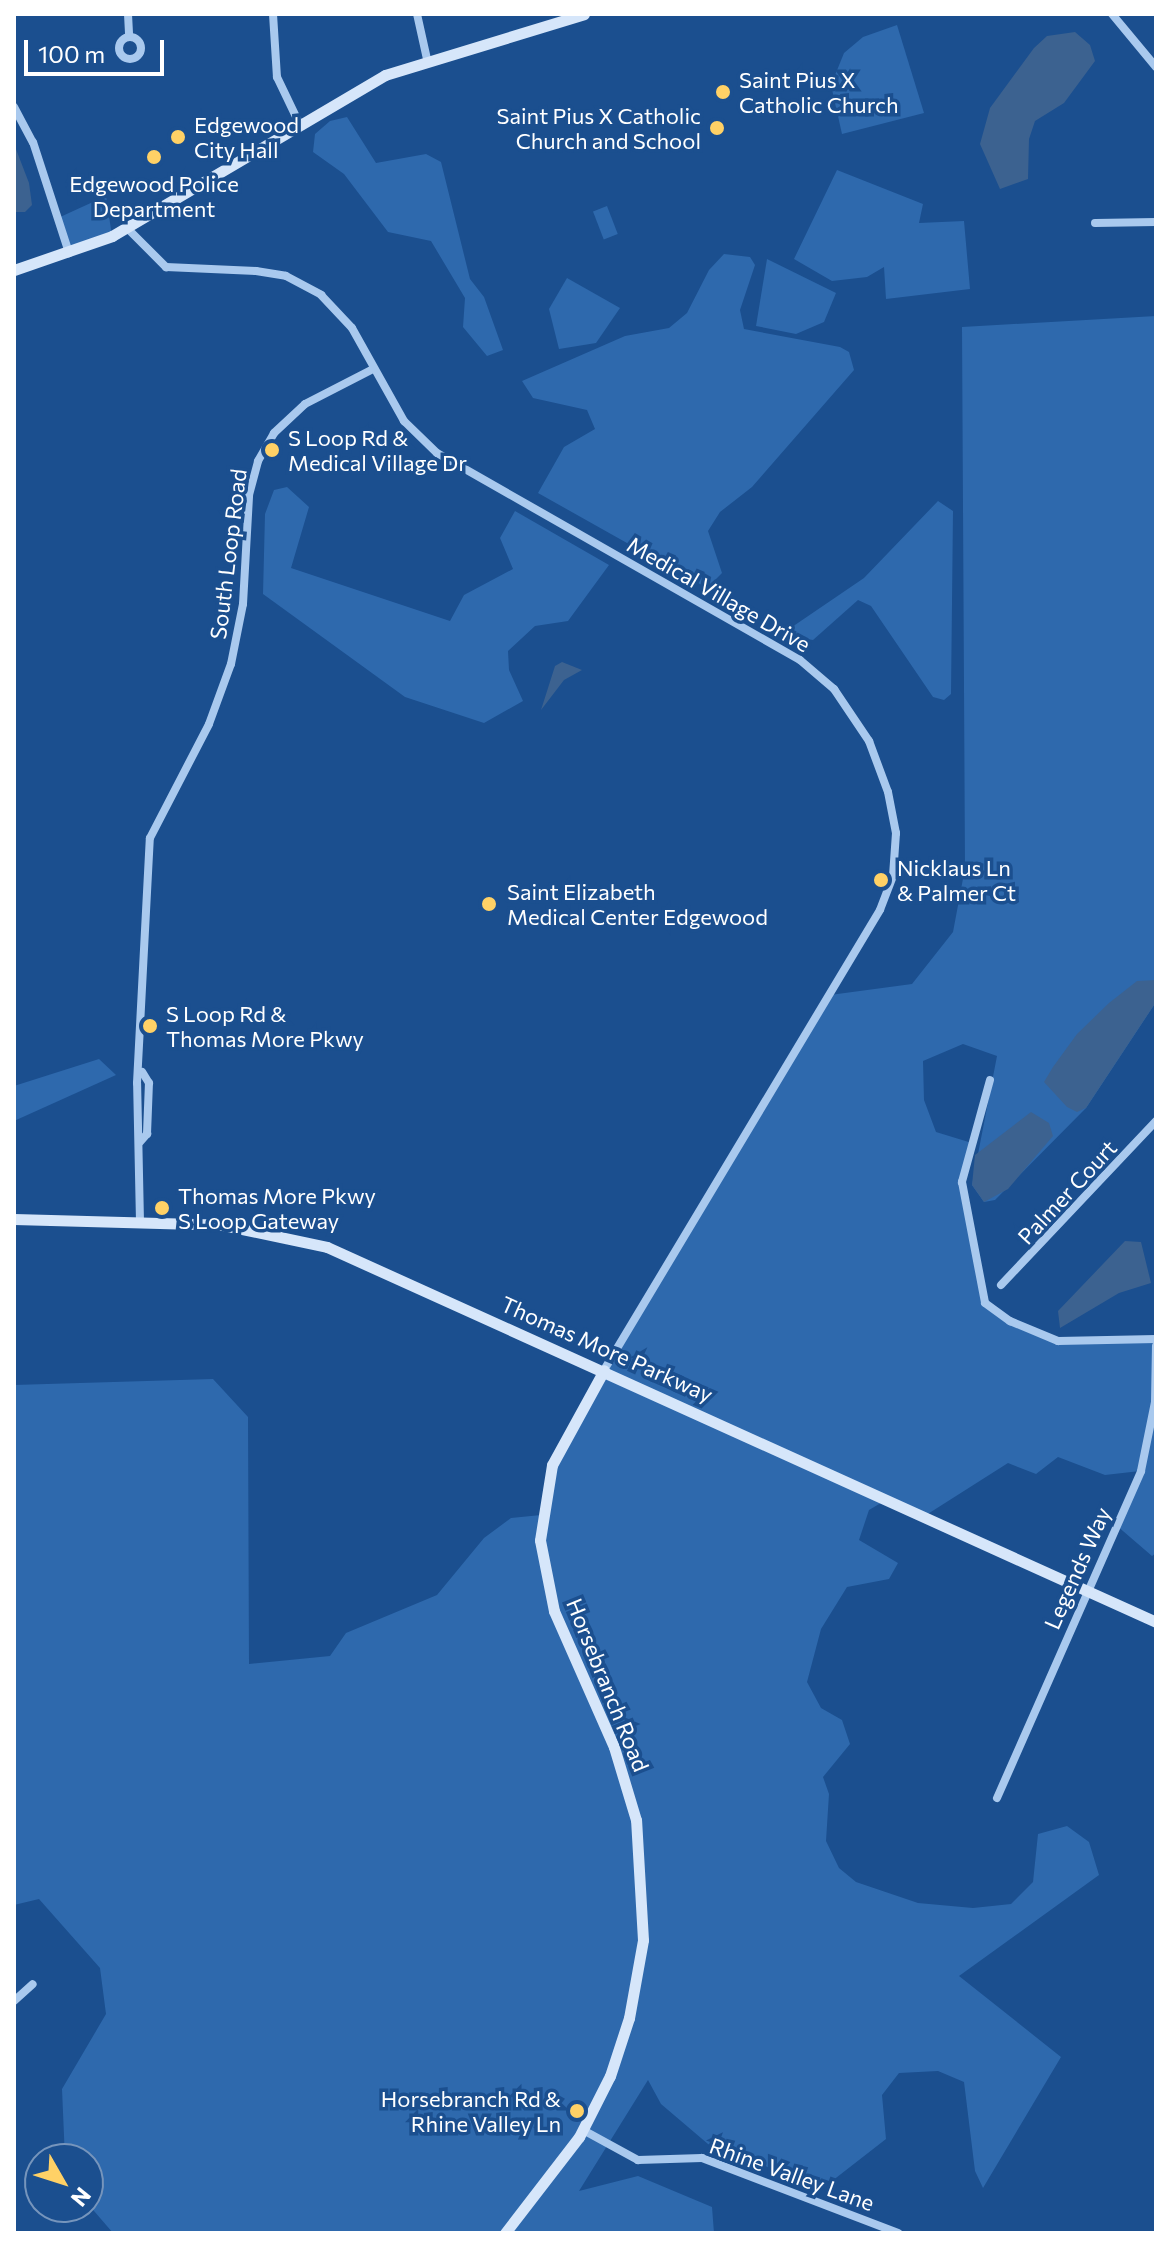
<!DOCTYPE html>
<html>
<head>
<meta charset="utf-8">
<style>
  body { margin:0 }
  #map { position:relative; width:1170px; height:2247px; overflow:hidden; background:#1b4f8f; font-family:Commissioner,sans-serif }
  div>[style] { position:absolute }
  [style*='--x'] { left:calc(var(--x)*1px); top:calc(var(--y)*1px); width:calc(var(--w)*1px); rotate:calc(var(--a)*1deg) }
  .green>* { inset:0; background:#2e69ad; transform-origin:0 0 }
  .water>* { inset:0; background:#3c6290 }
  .street>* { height:8px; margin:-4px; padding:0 4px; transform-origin:4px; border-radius:4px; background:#a9c9ee }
  .street>.ring { margin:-4px; padding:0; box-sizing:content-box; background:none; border:8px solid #a9c9ee; border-radius:50% }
  .secondary>* { height:11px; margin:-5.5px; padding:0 5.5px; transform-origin:5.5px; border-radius:5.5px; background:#d6e6fa }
  .dots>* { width:22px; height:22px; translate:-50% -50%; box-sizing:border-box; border:4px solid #1b4f8f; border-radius:50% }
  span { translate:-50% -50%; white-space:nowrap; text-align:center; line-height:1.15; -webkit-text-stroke:7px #1b4f8f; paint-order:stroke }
  .poi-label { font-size:22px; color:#fff }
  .left { translate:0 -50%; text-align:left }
  .right { translate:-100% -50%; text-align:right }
  .street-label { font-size:22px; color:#fff }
  .frame { position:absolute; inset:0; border:16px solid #fff; pointer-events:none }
  .north { position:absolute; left:24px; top:2143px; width:80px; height:80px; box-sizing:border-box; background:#1b4f8f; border:2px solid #7695bc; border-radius:50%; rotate:129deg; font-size:22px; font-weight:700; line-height:32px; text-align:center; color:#fff }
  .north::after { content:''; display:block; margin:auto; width:28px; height:36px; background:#ffd166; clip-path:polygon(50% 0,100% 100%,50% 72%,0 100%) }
  .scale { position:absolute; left:24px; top:40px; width:140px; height:36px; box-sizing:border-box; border:4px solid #fff; border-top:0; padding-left:10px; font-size:24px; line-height:28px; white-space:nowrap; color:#fff; -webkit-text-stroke:6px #1b4f8f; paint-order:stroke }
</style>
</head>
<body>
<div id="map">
  <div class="green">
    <div style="clip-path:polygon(897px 25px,924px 113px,842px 134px,831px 85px,844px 53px,863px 37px)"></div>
    <div style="clip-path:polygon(347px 117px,376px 163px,426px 154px,441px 162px,470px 279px,484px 297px,503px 350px,487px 356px,463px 327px,465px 298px,431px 241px,388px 232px,344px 174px,313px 152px,315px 134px,330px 121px)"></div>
    <div style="clip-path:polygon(837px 170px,923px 204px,919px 223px,964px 221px,970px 289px,886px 299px,884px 267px,867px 277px,832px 281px,794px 259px)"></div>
    <div style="clip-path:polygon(106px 196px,112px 236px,69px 254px,58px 218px)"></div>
    <div style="left:607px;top:206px;width:30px;height:15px;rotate:69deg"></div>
    <div style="clip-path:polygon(724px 254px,750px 257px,755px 265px,740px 310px,744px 329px,840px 347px,849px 352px,854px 370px,752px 487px,720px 512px,708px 531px,722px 573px,707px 588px,538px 493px,564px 447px,595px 429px,587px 410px,533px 398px,522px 381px,625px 336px,669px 328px,687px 313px,709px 270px)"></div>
    <div style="clip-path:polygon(767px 259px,836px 293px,824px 322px,796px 334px,756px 326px)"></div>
    <div style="clip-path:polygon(567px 278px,620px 308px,596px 343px,559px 349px,549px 309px)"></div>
    <div style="clip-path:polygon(1156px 316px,1156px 1002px,1086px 1108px,995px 1200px,984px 1202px,972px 1185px,997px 1056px,963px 1044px,923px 1061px,924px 1100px,936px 1132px,972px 1143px,962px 1182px,988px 1307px,1058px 1341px,1156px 1339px,1156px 1553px,1152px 1556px,1116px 1525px,1140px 1471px,1105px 1475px,1058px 1457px,1036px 1474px,1008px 1463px,923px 1517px,886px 1500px,869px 1510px,859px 1540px,898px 1563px,889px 1579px,847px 1587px,821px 1629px,807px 1682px,821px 1708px,842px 1720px,850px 1744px,823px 1777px,829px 1794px,826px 1841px,839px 1868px,856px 1882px,918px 1903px,973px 1908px,1011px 1904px,1033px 1882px,1038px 1834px,1067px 1826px,1089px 1842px,1099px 1875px,959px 1976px,1061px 2057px,983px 2188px,975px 2171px,964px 2082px,938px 2071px,899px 2073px,882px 2095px,886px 2139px,823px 2188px,708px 2144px,661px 2104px,648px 2080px,579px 2191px,638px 2176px,712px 2207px,714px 2233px,113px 2233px,88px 2204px,88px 2159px,65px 2159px,62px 2089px,106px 2014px,100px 1968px,39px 1899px,14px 1905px,14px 1385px,213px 1379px,248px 1417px,249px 1664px,330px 1656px,346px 1633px,437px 1595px,484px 1538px,511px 1518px,541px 1515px,552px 1465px,830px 995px,912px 984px,953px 932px,965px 868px,962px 327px)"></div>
    <div style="clip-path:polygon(287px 487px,309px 507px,291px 568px,450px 621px,464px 595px,513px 569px,500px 538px,515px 511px,609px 565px,568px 621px,535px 626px,508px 651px,509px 670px,523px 701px,484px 723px,405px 697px,263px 594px,265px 514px,274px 490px)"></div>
    <div style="clip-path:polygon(938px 501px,953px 511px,951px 694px,944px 700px,933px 697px,871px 606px,858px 600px,813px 640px,790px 636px,792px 627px,864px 578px)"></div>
    <div style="clip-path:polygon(99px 1059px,116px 1075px,14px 1121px,14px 1086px)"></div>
  </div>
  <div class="water">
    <div style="clip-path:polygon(1075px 32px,1090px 45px,1095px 61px,1064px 103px,1035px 121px,1029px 139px,1028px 179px,1000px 189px,980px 144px,990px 108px,1034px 48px,1047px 36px)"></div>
    <div style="clip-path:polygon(14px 144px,29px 183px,32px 205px,25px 212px,14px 212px)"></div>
    <div style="clip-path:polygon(562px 662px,582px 670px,564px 680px,541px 710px,555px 666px)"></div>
    <div style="clip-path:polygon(1156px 980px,1156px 1002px,1086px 1108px,1077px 1112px,1067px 1107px,1044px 1082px,1053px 1067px,1077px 1034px,1109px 1003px,1137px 981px)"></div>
    <div style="clip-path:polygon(1031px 1112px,1049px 1123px,1053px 1136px,1008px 1189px,984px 1202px,972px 1185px,975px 1155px)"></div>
    <div style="clip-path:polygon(1125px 1241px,1141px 1242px,1151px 1283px,1119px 1293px,1060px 1328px,1058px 1311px)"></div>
  </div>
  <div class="street">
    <div style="--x:128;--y:14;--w:22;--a:87"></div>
    <div style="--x:273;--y:14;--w:63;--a:86.4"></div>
    <div style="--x:277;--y:77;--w:51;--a:64.4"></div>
    <div style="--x:417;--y:14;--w:46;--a:77.5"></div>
    <div style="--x:1112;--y:14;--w:69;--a:50.3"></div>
    <div class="ring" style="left:119px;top:37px;width:14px;height:14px"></div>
    <div style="--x:14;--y:107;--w:40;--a:62"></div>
    <div style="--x:33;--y:142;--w:117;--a:72"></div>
    <div style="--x:1095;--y:223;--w:61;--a:-0.9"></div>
    <div style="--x:126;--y:227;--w:57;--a:45"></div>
    <div style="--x:166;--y:267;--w:90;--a:2.5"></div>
    <div style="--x:256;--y:271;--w:30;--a:9"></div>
    <div style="--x:286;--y:276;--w:40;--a:28"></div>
    <div style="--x:321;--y:295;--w:45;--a:46.8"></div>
    <div style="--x:352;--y:328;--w:107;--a:60.8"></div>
    <div style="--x:404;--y:421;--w:46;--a:44.1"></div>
    <div style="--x:437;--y:453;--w:418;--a:29.7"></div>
    <div style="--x:800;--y:660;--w:45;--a:40.5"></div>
    <div style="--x:834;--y:689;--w:63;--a:56.1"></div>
    <div style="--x:869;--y:741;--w:54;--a:69.6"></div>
    <div style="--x:888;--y:792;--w:42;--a:79"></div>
    <div style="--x:896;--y:833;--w:43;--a:94"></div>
    <div style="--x:893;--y:876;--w:36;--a:111"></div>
    <div style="--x:880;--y:910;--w:536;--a:120.96"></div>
    <div style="--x:990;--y:1080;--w:106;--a:105.4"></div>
    <div style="--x:962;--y:1182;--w:123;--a:79.2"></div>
    <div style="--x:985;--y:1303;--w:31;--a:36"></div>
    <div style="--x:1010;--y:1321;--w:52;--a:22.6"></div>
    <div style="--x:1058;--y:1341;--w:98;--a:-1.2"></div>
    <div style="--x:140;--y:1142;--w:11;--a:-49"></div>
    <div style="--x:147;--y:1134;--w:51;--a:-87.8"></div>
    <div style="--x:149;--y:1083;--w:13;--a:-122"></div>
    <div style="--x:140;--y:1222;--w:139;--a:-91.2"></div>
    <div style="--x:137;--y:1083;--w:245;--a:-87"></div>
    <div style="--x:150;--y:838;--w:128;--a:-62.6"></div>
    <div style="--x:209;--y:724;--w:64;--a:-69.9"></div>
    <div style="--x:231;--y:664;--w:61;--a:-78.7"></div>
    <div style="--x:243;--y:604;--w:109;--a:-86.8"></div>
    <div style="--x:249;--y:495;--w:35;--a:-75"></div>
    <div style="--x:258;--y:461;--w:32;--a:-60"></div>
    <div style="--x:274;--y:433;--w:42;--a:-43.1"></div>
    <div style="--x:305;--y:404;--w:76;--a:-27.2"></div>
    <div style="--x:1001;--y:1285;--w:226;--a:-46.6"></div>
    <div style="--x:997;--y:1798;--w:357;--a:-66.2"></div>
    <div style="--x:1141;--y:1471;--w:70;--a:-78.5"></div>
    <div style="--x:1155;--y:1402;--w:56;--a:-89"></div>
    <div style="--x:14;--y:2001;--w:25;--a:-42"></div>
    <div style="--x:583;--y:2130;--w:63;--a:28.6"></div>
    <div style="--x:638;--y:2160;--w:64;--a:-1.8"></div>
    <div style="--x:702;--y:2158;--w:210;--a:20.9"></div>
  </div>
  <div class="secondary">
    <div style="--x:14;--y:270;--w:104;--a:-19.1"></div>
    <div style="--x:112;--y:236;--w:317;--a:-30.5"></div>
    <div style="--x:385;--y:75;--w:208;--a:-17"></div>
    <div style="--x:14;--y:1219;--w:209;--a:1.6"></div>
    <div style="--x:223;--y:1225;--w:106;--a:11.9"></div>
    <div style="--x:327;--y:1247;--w:910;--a:24.34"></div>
    <div style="--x:505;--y:2233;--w:121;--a:-52.4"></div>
    <div style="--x:579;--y:2137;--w:68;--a:-63.1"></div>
    <div style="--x:610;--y:2076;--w:61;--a:-71.9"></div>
    <div style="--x:629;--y:2018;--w:79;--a:-79.8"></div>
    <div style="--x:643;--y:1940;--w:120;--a:-93.3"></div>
    <div style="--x:636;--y:1820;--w:76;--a:-106.8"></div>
    <div style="--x:614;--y:1747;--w:149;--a:-113.8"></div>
    <div style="--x:554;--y:1611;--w:72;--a:-101.2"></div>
    <div style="--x:540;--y:1540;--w:76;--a:-80.9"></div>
    <div style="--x:552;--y:1465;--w:108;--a:-61.3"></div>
  </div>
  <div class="dots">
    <div style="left:723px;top:92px;background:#ffd166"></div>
    <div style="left:717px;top:128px;background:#ffd166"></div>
    <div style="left:178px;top:137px;background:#ffd166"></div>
    <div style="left:154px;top:157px;background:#ffd166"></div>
    <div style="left:272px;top:450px;background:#ffd166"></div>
    <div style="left:881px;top:880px;background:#ffd166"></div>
    <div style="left:489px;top:904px;background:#ffd166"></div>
    <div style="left:150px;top:1026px;background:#ffd166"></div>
    <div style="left:162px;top:1208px;background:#ffd166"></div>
    <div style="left:577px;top:2111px;background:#ffd166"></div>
  </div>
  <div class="poi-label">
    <span class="left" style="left:739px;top:92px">Saint Pius X<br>Catholic Church</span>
    <span class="right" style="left:701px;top:128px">Saint Pius X Catholic<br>Church and School</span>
    <span class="left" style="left:194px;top:137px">Edgewood<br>City Hall</span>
    <span style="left:154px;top:196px">Edgewood Police<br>Department</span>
    <span class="left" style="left:288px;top:450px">S Loop Rd &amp;<br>Medical Village Dr</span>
    <span class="left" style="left:897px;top:880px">Nicklaus Ln<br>&amp; Palmer Ct</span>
    <span class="left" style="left:507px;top:904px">Saint Elizabeth<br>Medical Center Edgewood</span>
    <span class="left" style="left:166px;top:1026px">S Loop Rd &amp;<br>Thomas More Pkwy</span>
    <span class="left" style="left:178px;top:1208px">Thomas More Pkwy<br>S Loop Gateway</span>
    <span class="right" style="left:561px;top:2111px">Horsebranch Rd &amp;<br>Rhine Valley Ln</span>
  </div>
  <div class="street-label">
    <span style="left:228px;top:554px;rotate:-83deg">South Loop Road</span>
    <span style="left:719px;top:594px;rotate:30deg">Medical Village Drive</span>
    <span style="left:1067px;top:1192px;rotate:-47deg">Palmer Court</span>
    <span style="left:607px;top:1349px;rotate:24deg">Thomas More Parkway</span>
    <span style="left:1077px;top:1568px;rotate:-66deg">Legends Way</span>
    <span style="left:608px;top:1685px;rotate:68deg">Horsebranch Road</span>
    <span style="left:792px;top:2174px;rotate:20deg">Rhine Valley Lane</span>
  </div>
  <div class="frame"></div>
  <div class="north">N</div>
  <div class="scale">100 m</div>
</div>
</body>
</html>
